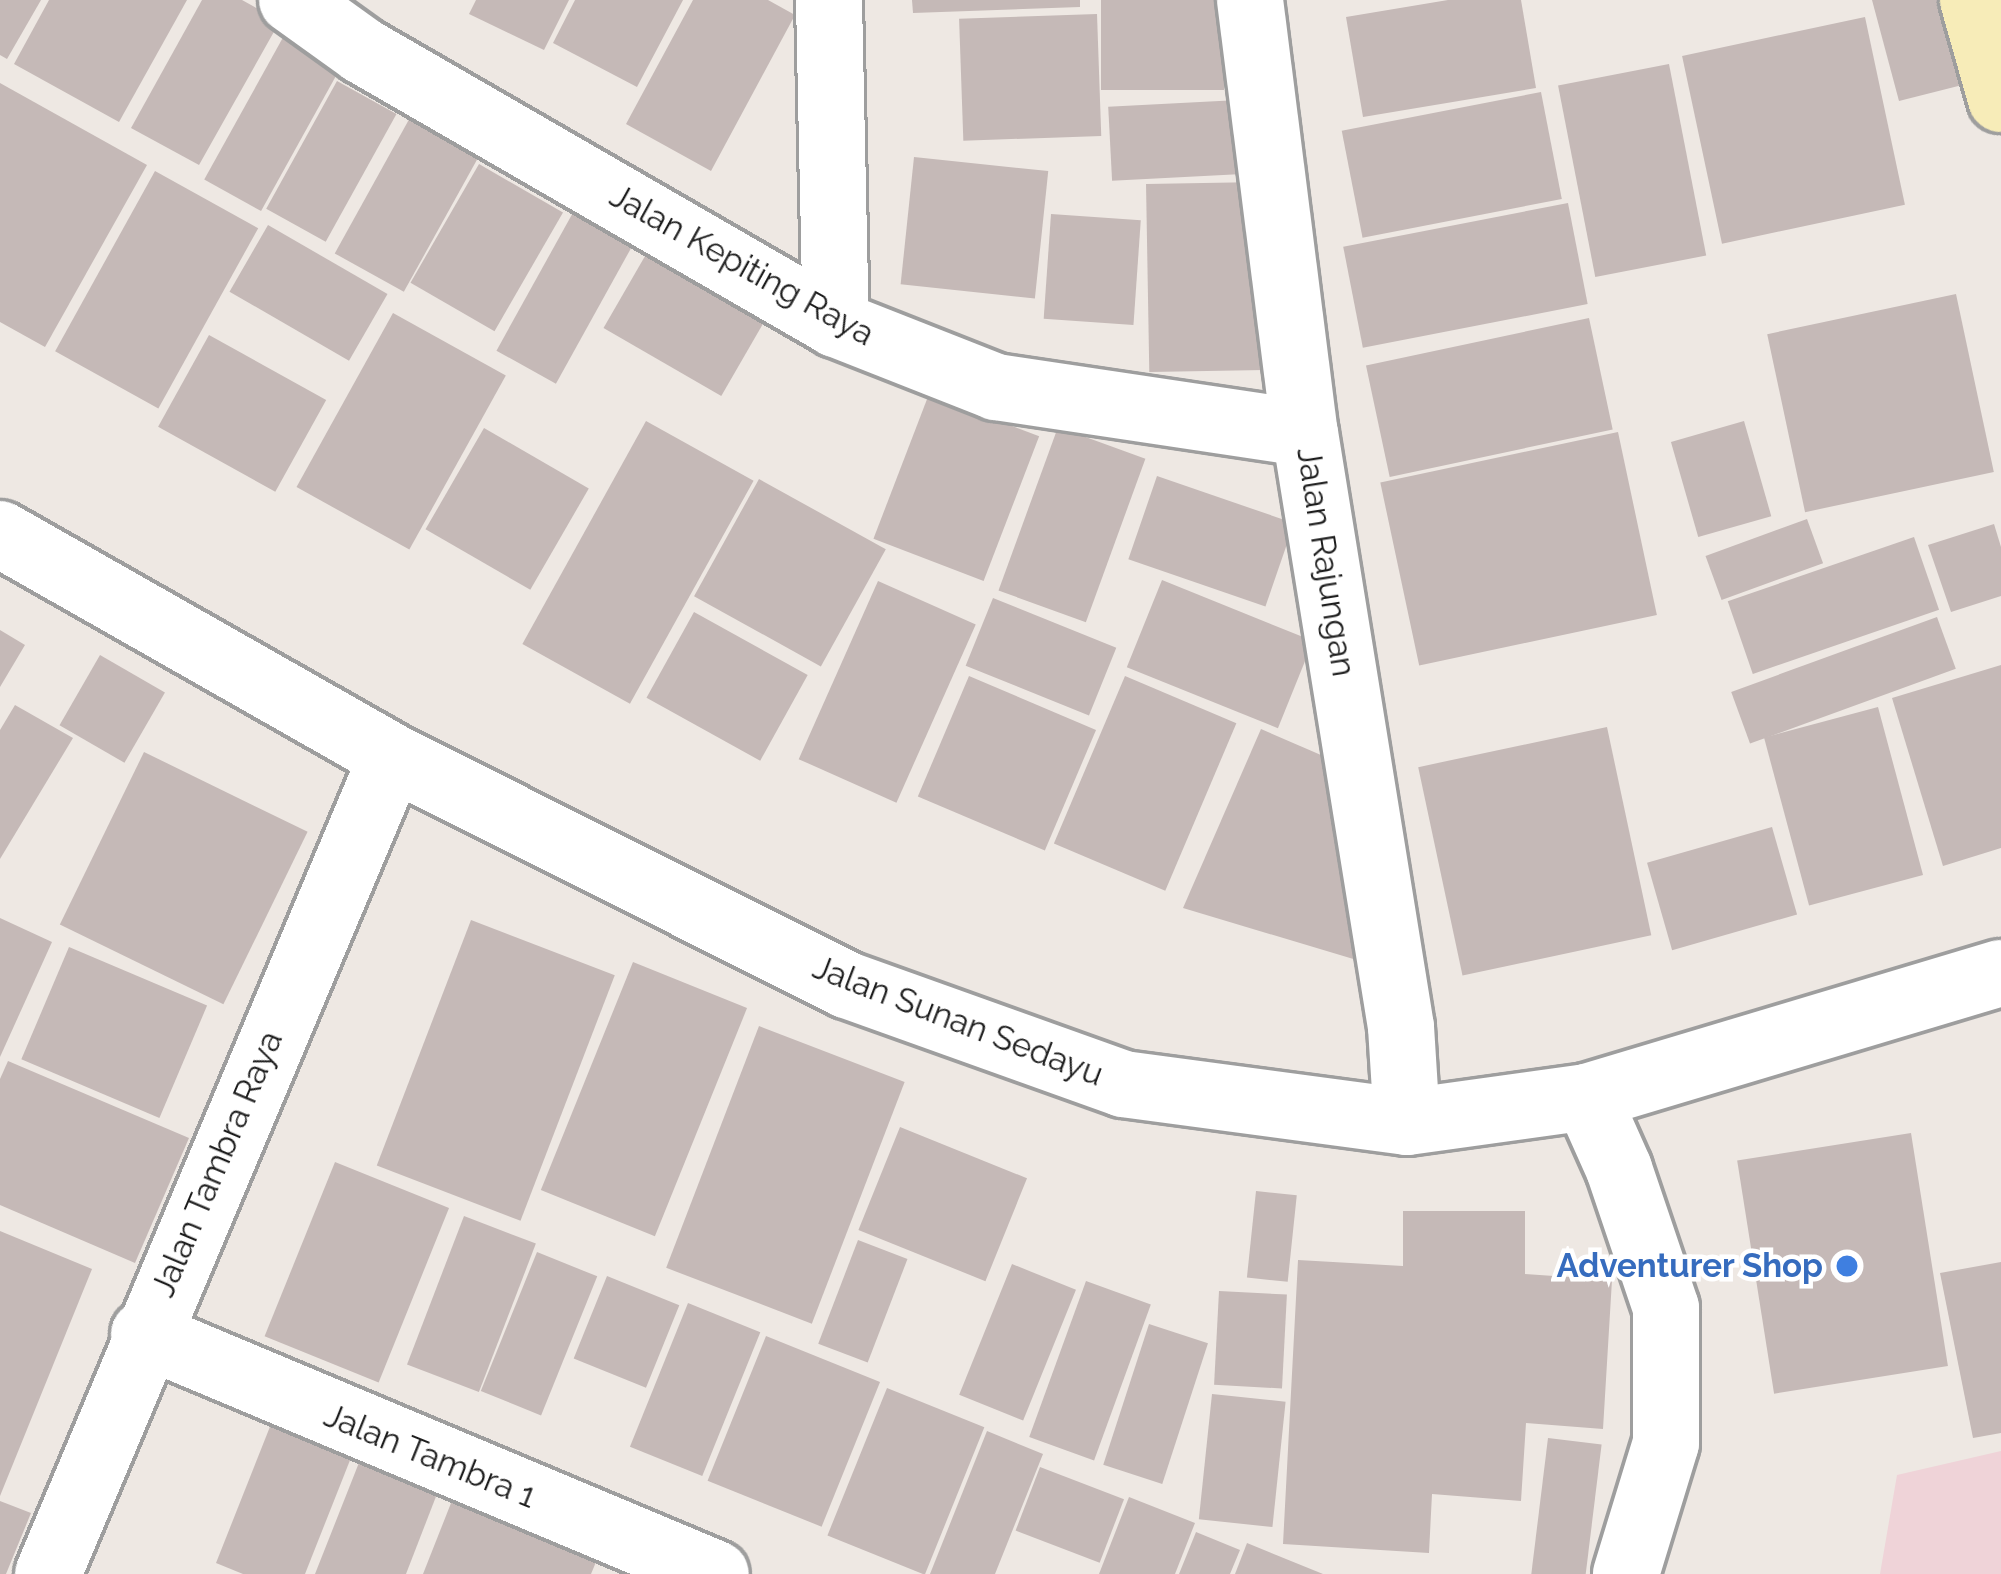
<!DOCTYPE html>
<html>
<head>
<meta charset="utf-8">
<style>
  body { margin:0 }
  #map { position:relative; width:2001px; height:1574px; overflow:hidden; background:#eee8e3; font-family:Raleway,sans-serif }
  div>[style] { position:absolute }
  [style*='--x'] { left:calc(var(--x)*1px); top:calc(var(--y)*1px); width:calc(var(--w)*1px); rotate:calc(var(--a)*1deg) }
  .commercial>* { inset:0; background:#efd3d8 }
  .building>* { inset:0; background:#c5b9b7; transform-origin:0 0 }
  .roads { filter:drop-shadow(3px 0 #9e9e9e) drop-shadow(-3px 0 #9e9e9e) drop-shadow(0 3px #9e9e9e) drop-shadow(0 -3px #9e9e9e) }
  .street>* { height:66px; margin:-33px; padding:0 33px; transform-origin:33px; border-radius:33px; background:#fff }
  .secondary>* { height:66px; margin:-33px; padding:0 33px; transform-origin:33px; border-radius:33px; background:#f7ecb8 }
  .dots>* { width:33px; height:33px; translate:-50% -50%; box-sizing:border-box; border:6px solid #fff; border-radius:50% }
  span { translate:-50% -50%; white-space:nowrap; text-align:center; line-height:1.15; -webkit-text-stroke:9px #fff; paint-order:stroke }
  .street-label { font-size:33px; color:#1d1d1d }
  .shop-label { font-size:33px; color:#366cbe; font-weight:700 }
  .right { translate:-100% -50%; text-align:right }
</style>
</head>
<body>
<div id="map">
  <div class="commercial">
    <div style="clip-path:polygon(2001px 1451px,2001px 1574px,1880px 1574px,1897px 1475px)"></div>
  </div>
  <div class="building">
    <div style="clip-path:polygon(0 0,41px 0,7px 59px,0 55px)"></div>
    <div style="clip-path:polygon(49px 0,187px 0,119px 122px,14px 64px)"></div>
    <div style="clip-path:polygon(202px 0,242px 0,280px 21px,199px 165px,131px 128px)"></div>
    <div style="clip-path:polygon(476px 0,569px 0,544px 50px,469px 14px)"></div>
    <div style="clip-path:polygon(575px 0,683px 0,637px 87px,553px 43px)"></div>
    <div style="clip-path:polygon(693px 0,768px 0,795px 15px,711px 171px,626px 124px)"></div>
    <div style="clip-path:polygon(912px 0,1080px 0,1080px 7px,913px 13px)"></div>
    <div style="left:1101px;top:0;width:123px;height:90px"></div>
    <div style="clip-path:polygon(1448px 0,1521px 0,1536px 88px,1363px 117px,1346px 17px)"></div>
    <div style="clip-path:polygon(1872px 0,1956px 0,1978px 81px,1899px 101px)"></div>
    <div style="left:1097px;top:14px;width:122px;height:138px;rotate:88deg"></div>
    <div style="left:1865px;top:17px;width:192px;height:187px;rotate:78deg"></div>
    <div style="left:291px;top:23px;width:65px;height:179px;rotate:29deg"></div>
    <div style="left:1669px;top:64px;width:195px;height:113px;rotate:79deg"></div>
    <div style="left:337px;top:81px;width:68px;height:146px;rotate:29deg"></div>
    <div style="clip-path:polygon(0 83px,147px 165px,45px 347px,0 322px)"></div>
    <div style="left:1541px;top:92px;width:109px;height:203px;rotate:79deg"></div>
    <div style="left:422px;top:96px;width:79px;height:180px;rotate:29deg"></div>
    <div style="left:1258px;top:99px;width:74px;height:150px;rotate:87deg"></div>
    <div style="left:914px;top:157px;width:135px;height:128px;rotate:6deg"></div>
    <div style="left:479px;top:164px;width:97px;height:137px;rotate:30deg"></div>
    <div style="left:155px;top:171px;width:118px;height:206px;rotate:29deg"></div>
    <div style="left:1261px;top:182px;width:188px;height:115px;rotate:89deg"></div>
    <div style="left:1568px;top:203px;width:103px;height:229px;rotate:79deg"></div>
    <div style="left:575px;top:209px;width:68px;height:162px;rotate:29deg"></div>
    <div style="left:1051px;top:214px;width:90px;height:105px;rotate:4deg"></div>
    <div style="left:268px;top:225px;width:138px;height:77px;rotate:30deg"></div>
    <div style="left:652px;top:244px;width:136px;height:97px;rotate:30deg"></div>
    <div style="left:1956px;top:294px;width:182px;height:193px;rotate:78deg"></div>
    <div style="left:393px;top:313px;width:129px;height:199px;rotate:29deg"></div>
    <div style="left:1589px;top:318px;width:114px;height:228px;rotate:78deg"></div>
    <div style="left:209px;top:335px;width:134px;height:105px;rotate:29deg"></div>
    <div style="left:929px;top:394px;width:118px;height:155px;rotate:21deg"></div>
    <div style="left:646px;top:421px;width:123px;height:255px;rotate:29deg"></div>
    <div style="left:1744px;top:421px;width:99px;height:76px;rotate:74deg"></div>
    <div style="left:1058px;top:427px;width:93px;height:174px;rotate:20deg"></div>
    <div style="left:484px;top:428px;width:121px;height:117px;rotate:30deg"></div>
    <div style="left:1618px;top:432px;width:187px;height:243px;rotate:78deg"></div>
    <div style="left:1157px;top:476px;width:145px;height:88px;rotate:19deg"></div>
    <div style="left:759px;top:479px;width:145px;height:134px;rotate:29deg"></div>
    <div style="left:1807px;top:519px;width:47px;height:108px;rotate:70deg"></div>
    <div style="clip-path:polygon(1994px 524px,2001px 547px,2001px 596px,1951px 612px,1928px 545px)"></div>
    <div style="left:1914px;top:537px;width:77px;height:197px;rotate:71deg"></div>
    <div style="left:1162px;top:580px;width:163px;height:94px;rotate:22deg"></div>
    <div style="left:878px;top:581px;width:107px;height:195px;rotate:24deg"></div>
    <div style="left:993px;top:598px;width:133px;height:73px;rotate:22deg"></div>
    <div style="left:694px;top:612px;width:130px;height:98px;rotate:29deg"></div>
    <div style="left:1937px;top:617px;width:55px;height:219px;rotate:70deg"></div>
    <div style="clip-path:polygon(0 630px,25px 645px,0 687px)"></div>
    <div style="left:100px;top:655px;width:75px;height:81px;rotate:30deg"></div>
    <div style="clip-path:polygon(2001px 665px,2001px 848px,1943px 866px,1892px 698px)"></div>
    <div style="left:969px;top:676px;width:138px;height:131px;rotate:23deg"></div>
    <div style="left:1125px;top:676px;width:121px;height:182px;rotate:23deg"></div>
    <div style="clip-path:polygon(15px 705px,73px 738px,0 859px,0 730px)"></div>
    <div style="left:1878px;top:707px;width:174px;height:118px;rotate:75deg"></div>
    <div style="left:1607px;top:727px;width:213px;height:193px;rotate:78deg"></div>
    <div style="clip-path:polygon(1261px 729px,1351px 768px,1360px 961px,1183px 908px)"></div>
    <div style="left:144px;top:752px;width:182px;height:192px;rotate:26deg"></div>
    <div style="left:1772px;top:827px;width:91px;height:130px;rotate:74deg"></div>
    <div style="clip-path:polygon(0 918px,52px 942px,0 1057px)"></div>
    <div style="left:471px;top:920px;width:154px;height:263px;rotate:21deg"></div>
    <div style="left:69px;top:947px;width:150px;height:122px;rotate:23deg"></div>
    <div style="left:633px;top:962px;width:123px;height:246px;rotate:22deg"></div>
    <div style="left:759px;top:1026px;width:156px;height:259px;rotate:21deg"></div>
    <div style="clip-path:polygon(8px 1061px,189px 1138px,135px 1263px,0 1205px,0 1079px)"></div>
    <div style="left:900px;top:1127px;width:137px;height:111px;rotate:22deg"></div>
    <div style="left:1911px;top:1133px;width:236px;height:176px;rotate:81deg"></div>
    <div style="left:335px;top:1162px;width:123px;height:188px;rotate:22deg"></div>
    <div style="left:1256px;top:1191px;width:41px;height:87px;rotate:6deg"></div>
    <div style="clip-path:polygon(1403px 1211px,1525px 1211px,1525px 1274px,1612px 1280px,1603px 1429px,1526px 1423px,1521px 1501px,1432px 1494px,1429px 1553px,1283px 1544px,1298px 1260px,1403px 1266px)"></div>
    <div style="left:464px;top:1216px;width:77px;height:159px;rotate:21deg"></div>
    <div style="clip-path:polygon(0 1231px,92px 1269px,0 1496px)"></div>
    <div style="left:858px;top:1240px;width:53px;height:111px;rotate:21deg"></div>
    <div style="left:537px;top:1252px;width:65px;height:150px;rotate:22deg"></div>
    <div style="clip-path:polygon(2001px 1262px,2001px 1433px,1973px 1438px,1940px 1273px)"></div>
    <div style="left:1012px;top:1264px;width:69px;height:141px;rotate:22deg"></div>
    <div style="left:607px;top:1276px;width:78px;height:89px;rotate:22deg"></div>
    <div style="left:1086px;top:1281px;width:69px;height:166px;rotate:20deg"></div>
    <div style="left:1219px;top:1291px;width:68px;height:94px;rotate:3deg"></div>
    <div style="left:688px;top:1303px;width:78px;height:155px;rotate:22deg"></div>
    <div style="left:1149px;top:1324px;width:62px;height:148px;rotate:18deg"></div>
    <div style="left:766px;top:1336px;width:123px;height:156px;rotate:22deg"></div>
    <div style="left:887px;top:1388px;width:105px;height:159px;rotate:22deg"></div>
    <div style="left:1212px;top:1394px;width:74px;height:126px;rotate:6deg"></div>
    <div style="clip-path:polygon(277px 1409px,358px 1440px,305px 1574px,243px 1574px,216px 1563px)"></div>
    <div style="clip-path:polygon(987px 1431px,1043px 1454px,995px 1574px,930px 1574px)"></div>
    <div style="left:1548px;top:1438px;width:54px;height:137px;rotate:7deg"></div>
    <div style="clip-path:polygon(364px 1450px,442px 1481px,406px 1574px,315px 1574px)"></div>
    <div style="left:1040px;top:1467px;width:90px;height:68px;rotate:21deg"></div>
    <div style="clip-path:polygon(455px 1493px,601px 1550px,591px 1574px,423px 1574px)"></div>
    <div style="clip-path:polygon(1129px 1497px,1195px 1523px,1175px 1574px,1099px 1574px)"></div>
    <div style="clip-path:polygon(0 1501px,31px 1513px,6px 1574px,0 1574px)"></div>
    <div style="clip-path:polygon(1196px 1532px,1240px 1550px,1230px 1574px,1179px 1574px)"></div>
    <div style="clip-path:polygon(1247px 1543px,1323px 1574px,1235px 1574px)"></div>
  </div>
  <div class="roads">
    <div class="street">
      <div style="--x:292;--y:0;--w:87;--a:35.7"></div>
      <div style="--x:363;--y:51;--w:546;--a:29.99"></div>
      <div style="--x:836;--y:324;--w:172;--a:21.5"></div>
      <div style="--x:996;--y:387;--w:312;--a:8.5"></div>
      <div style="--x:829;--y:0;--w:324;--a:88.8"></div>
      <div style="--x:1250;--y:0;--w:436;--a:82.8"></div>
      <div style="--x:1305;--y:433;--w:602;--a:80.82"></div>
      <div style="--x:1401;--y:1027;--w:95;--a:86.4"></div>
      <div style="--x:0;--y:534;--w:451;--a:29.6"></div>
      <div style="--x:392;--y:757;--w:509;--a:26.62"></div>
      <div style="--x:847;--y:985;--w:293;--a:19.7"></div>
      <div style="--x:1123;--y:1084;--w:287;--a:7.6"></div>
      <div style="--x:1407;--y:1122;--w:182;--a:-7.9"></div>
      <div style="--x:1587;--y:1097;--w:432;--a:-16.7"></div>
      <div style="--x:1587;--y:1097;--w:79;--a:66"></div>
      <div style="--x:1619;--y:1169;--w:147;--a:71.3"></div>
      <div style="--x:1666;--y:1308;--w:135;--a:90"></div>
      <div style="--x:1666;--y:1443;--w:137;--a:107"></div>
      <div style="--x:144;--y:1334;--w:620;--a:22.76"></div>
      <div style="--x:48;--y:1574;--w:886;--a:-67.17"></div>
    </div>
    <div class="secondary">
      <div style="--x:1973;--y:0;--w:103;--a:74.2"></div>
    </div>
  </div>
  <div class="dots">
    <div style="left:1847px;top:1266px;background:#3f7fe0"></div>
  </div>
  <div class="street-label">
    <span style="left:742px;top:265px;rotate:29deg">Jalan Kepiting Raya</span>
    <span style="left:1326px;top:562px;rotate:81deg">Jalan Rajungan</span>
    <span style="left:958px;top:1021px;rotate:21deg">Jalan Sunan Sedayu</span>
    <span style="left:217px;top:1164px;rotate:-67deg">Jalan Tambra Raya</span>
    <span style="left:430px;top:1456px;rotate:22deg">Jalan Tambra 1</span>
  </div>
  <div class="shop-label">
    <span class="right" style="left:1823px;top:1266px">Adventurer Shop</span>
  </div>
</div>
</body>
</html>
